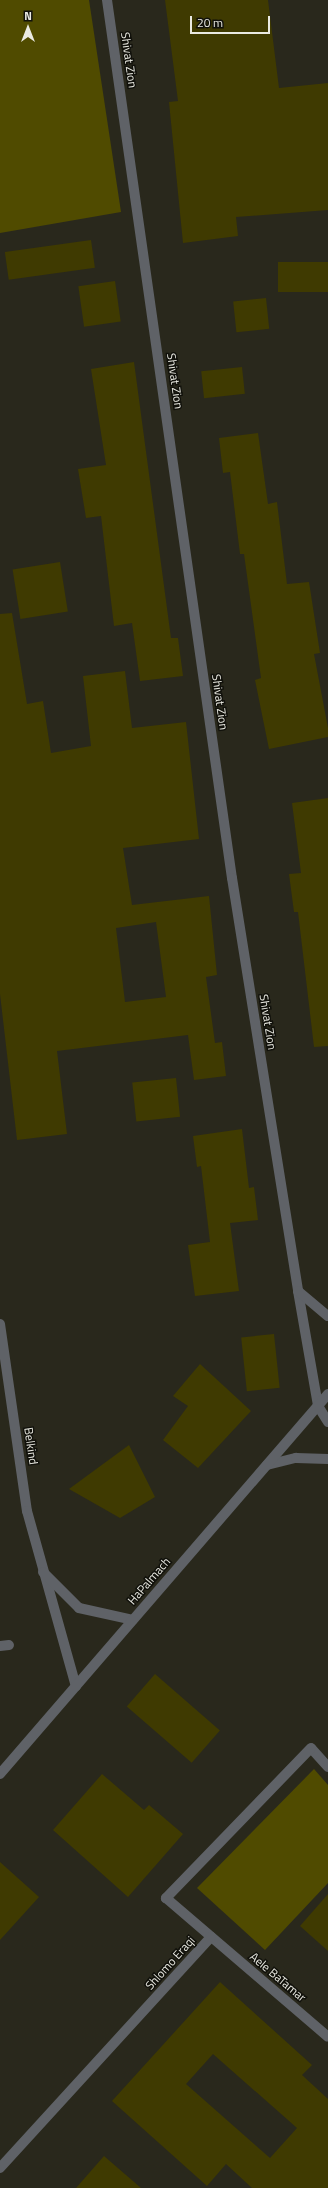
<!DOCTYPE html>
<html>
<head>
<meta charset="utf-8">
<style>
  body { margin:0 }
  #map { position:relative; width:328px; height:2188px; overflow:hidden; background:#29281c; font-family:"Titillium Web",sans-serif }
  div>[style] { position:absolute }
  [style*='--x'] { left:calc(var(--x)*1px); top:calc(var(--y)*1px); width:calc(var(--w)*1px); rotate:calc(var(--a)*1deg) }
  .green>* { inset:0; background:#504b00 }
  .building>* { inset:0; background:#3f3a01; transform-origin:0 0 }
  .minor>* { height:10px; margin:-5px; padding:0 5px; transform-origin:5px; border-radius:5px; background:#5f6267 }
  span { translate:-50% -50%; white-space:nowrap; text-align:center; line-height:1.15; -webkit-text-stroke:3px #11110b; paint-order:stroke }
  .street-label { font-size:12px; color:#eaeae2 }
  .north { position:absolute; left:8px; top:8px; width:40px; height:40px; -webkit-text-stroke:3px #11110b; paint-order:stroke; rotate:0deg; font-size:11px; font-weight:700; line-height:16px; text-align:center; color:#eaeae2 }
  .north::after { content:''; display:block; margin:auto; width:14px; height:18px; background:#eaeae2; clip-path:polygon(50% 0,100% 100%,50% 72%,0 100%) }
  .scale { position:absolute; left:190px; top:16px; width:80px; height:18px; box-sizing:border-box; border:2px solid #eaeae2; border-top:0; padding-left:5px; font-size:12px; line-height:14px; white-space:nowrap; color:#eaeae2; -webkit-text-stroke:3px #11110b; paint-order:stroke }
</style>
</head>
<body>
<div id="map">
  <div class="green">
    <div style="clip-path:polygon(0 0,89px 0,121px 212px,0 233px)"></div>
    <div style="clip-path:polygon(314px 1769px,328px 1785px,328px 1883px,265px 1950px,197px 1888px)"></div>
  </div>
  <div class="building">
    <div style="clip-path:polygon(165px 0,268px 0,279px 88px,328px 83px,328px 210px,236px 217px,238px 236px,183px 243px,169px 102px,178px 101px)"></div>
    <div style="left:91px;top:240px;width:28px;height:87px;rotate:82deg"></div>
    <div style="left:328px;top:262px;width:30px;height:50px;rotate:90deg"></div>
    <div style="left:115px;top:281px;width:41px;height:37px;rotate:82deg"></div>
    <div style="left:266px;top:298px;width:31px;height:33px;rotate:84deg"></div>
    <div style="clip-path:polygon(134px 362px,171px 638px,178px 638px,183px 676px,140px 681px,132px 623px,114px 626px,101px 516px,86px 518px,78px 469px,106px 465px,91px 369px)"></div>
    <div style="left:242px;top:367px;width:27px;height:41px;rotate:84deg"></div>
    <div style="clip-path:polygon(258px 433px,268px 504px,277px 502px,287px 584px,309px 582px,320px 653px,314px 654px,328px 728px,328px 737px,269px 749px,255px 680px,261px 678px,244px 554px,240px 554px,230px 472px,223px 473px,219px 438px)"></div>
    <div style="left:60px;top:562px;width:50px;height:48px;rotate:81deg"></div>
    <div style="clip-path:polygon(evenodd,12px 613px,27px 704px,43px 701px,51px 753px,91px 746px,83px 676px,125px 671px,132px 728px,186px 722px,199px 839px,123px 848px,132px 905px,209px 896px,217px 975px,206px 977px,215px 1043px,222px 1042px,226px 1076px,194px 1080px,188px 1035px,57px 1051px,67px 1134px,17px 1140px,0 994px,0 614px,12px 613px,156px 922px,166px 997px,125px 1002px,116px 928px,156px 922px)"></div>
    <div style="clip-path:polygon(328px 798px,328px 1046px,314px 1047px,298px 912px,294px 912px,289px 874px,301px 873px,292px 803px)"></div>
    <div style="left:176px;top:1078px;width:39px;height:44px;rotate:84deg"></div>
    <div style="clip-path:polygon(242px 1129px,249px 1188px,254px 1187px,258px 1220px,230px 1223px,239px 1291px,195px 1296px,188px 1245px,210px 1242px,201px 1166px,197px 1167px,193px 1136px)"></div>
    <div style="left:274px;top:1334px;width:54px;height:33px;rotate:84deg"></div>
    <div style="clip-path:polygon(200px 1364px,251px 1411px,198px 1468px,163px 1440px,188px 1406px,173px 1396px)"></div>
    <div style="clip-path:polygon(129px 1445px,155px 1497px,120px 1518px,69px 1489px)"></div>
    <div style="left:155px;top:1674px;width:86px;height:43px;rotate:41deg"></div>
    <div style="clip-path:polygon(102px 1774px,144px 1810px,149px 1805px,183px 1834px,128px 1897px,53px 1830px)"></div>
    <div style="clip-path:polygon(0 1862px,39px 1897px,0 1940px)"></div>
    <div style="clip-path:polygon(328px 1894px,328px 1951px,300px 1926px)"></div>
    <div style="clip-path:polygon(evenodd,220px 1982px,312px 2065px,302px 2075px,328px 2099px,328px 2188px,252px 2188px,226px 2164px,207px 2186px,112px 2101px,220px 1982px,213px 2054px,297px 2128px,270px 2158px,186px 2084px,213px 2054px)"></div>
    <div style="clip-path:polygon(104px 2156px,141px 2188px,76px 2188px)"></div>
  </div>
  <div class="minor">
    <div style="--x:107;--y:0;--w:887;--a:81.9"></div>
    <div style="--x:232;--y:878;--w:418;--a:80.9"></div>
    <div style="--x:298;--y:1291;--w:117;--a:80.1"></div>
    <div style="--x:318;--y:1406;--w:19;--a:58"></div>
    <div style="--x:298;--y:1291;--w:39;--a:40"></div>
    <div style="--x:0;--y:1324;--w:189;--a:81.8"></div>
    <div style="--x:27;--y:1511;--w:182;--a:74.4"></div>
    <div style="--x:267;--y:1465;--w:30;--a:-14"></div>
    <div style="--x:296;--y:1458;--w:32;--a:2"></div>
    <div style="--x:43;--y:1572;--w:51;--a:45"></div>
    <div style="--x:79;--y:1608;--w:55;--a:12.5"></div>
    <div style="--x:0;--y:1646;--w:9;--a:-6"></div>
    <div style="--x:328;--y:1767;--w:25;--a:-132"></div>
    <div style="--x:311;--y:1748;--w:209;--a:134"></div>
    <div style="--x:166;--y:1898;--w:213;--a:40.6"></div>
    <div style="--x:0;--y:1774;--w:502;--a:-49.2"></div>
    <div style="--x:0;--y:2168;--w:313;--a:-47.6"></div>
  </div>
  <div class="street-label">
    <span style="left:129px;top:60px;rotate:82deg">Shivat Zion</span>
    <span style="left:175px;top:381px;rotate:82deg">Shivat Zion</span>
    <span style="left:220px;top:702px;rotate:82deg">Shivat Zion</span>
    <span style="left:268px;top:1022px;rotate:81deg">Shivat Zion</span>
    <span style="left:31px;top:1446px;rotate:82deg">Belkind</span>
    <span style="left:149px;top:1581px;rotate:-49deg">HaPalmach</span>
    <span style="left:170px;top:1963px;rotate:-48deg">Shlomo Eraqi</span>
    <span style="left:278px;top:1977px;rotate:40deg">Aele BaTamar</span>
  </div>
  <div class="north">N</div>
  <div class="scale">20 m</div>
</div>
</body>
</html>
